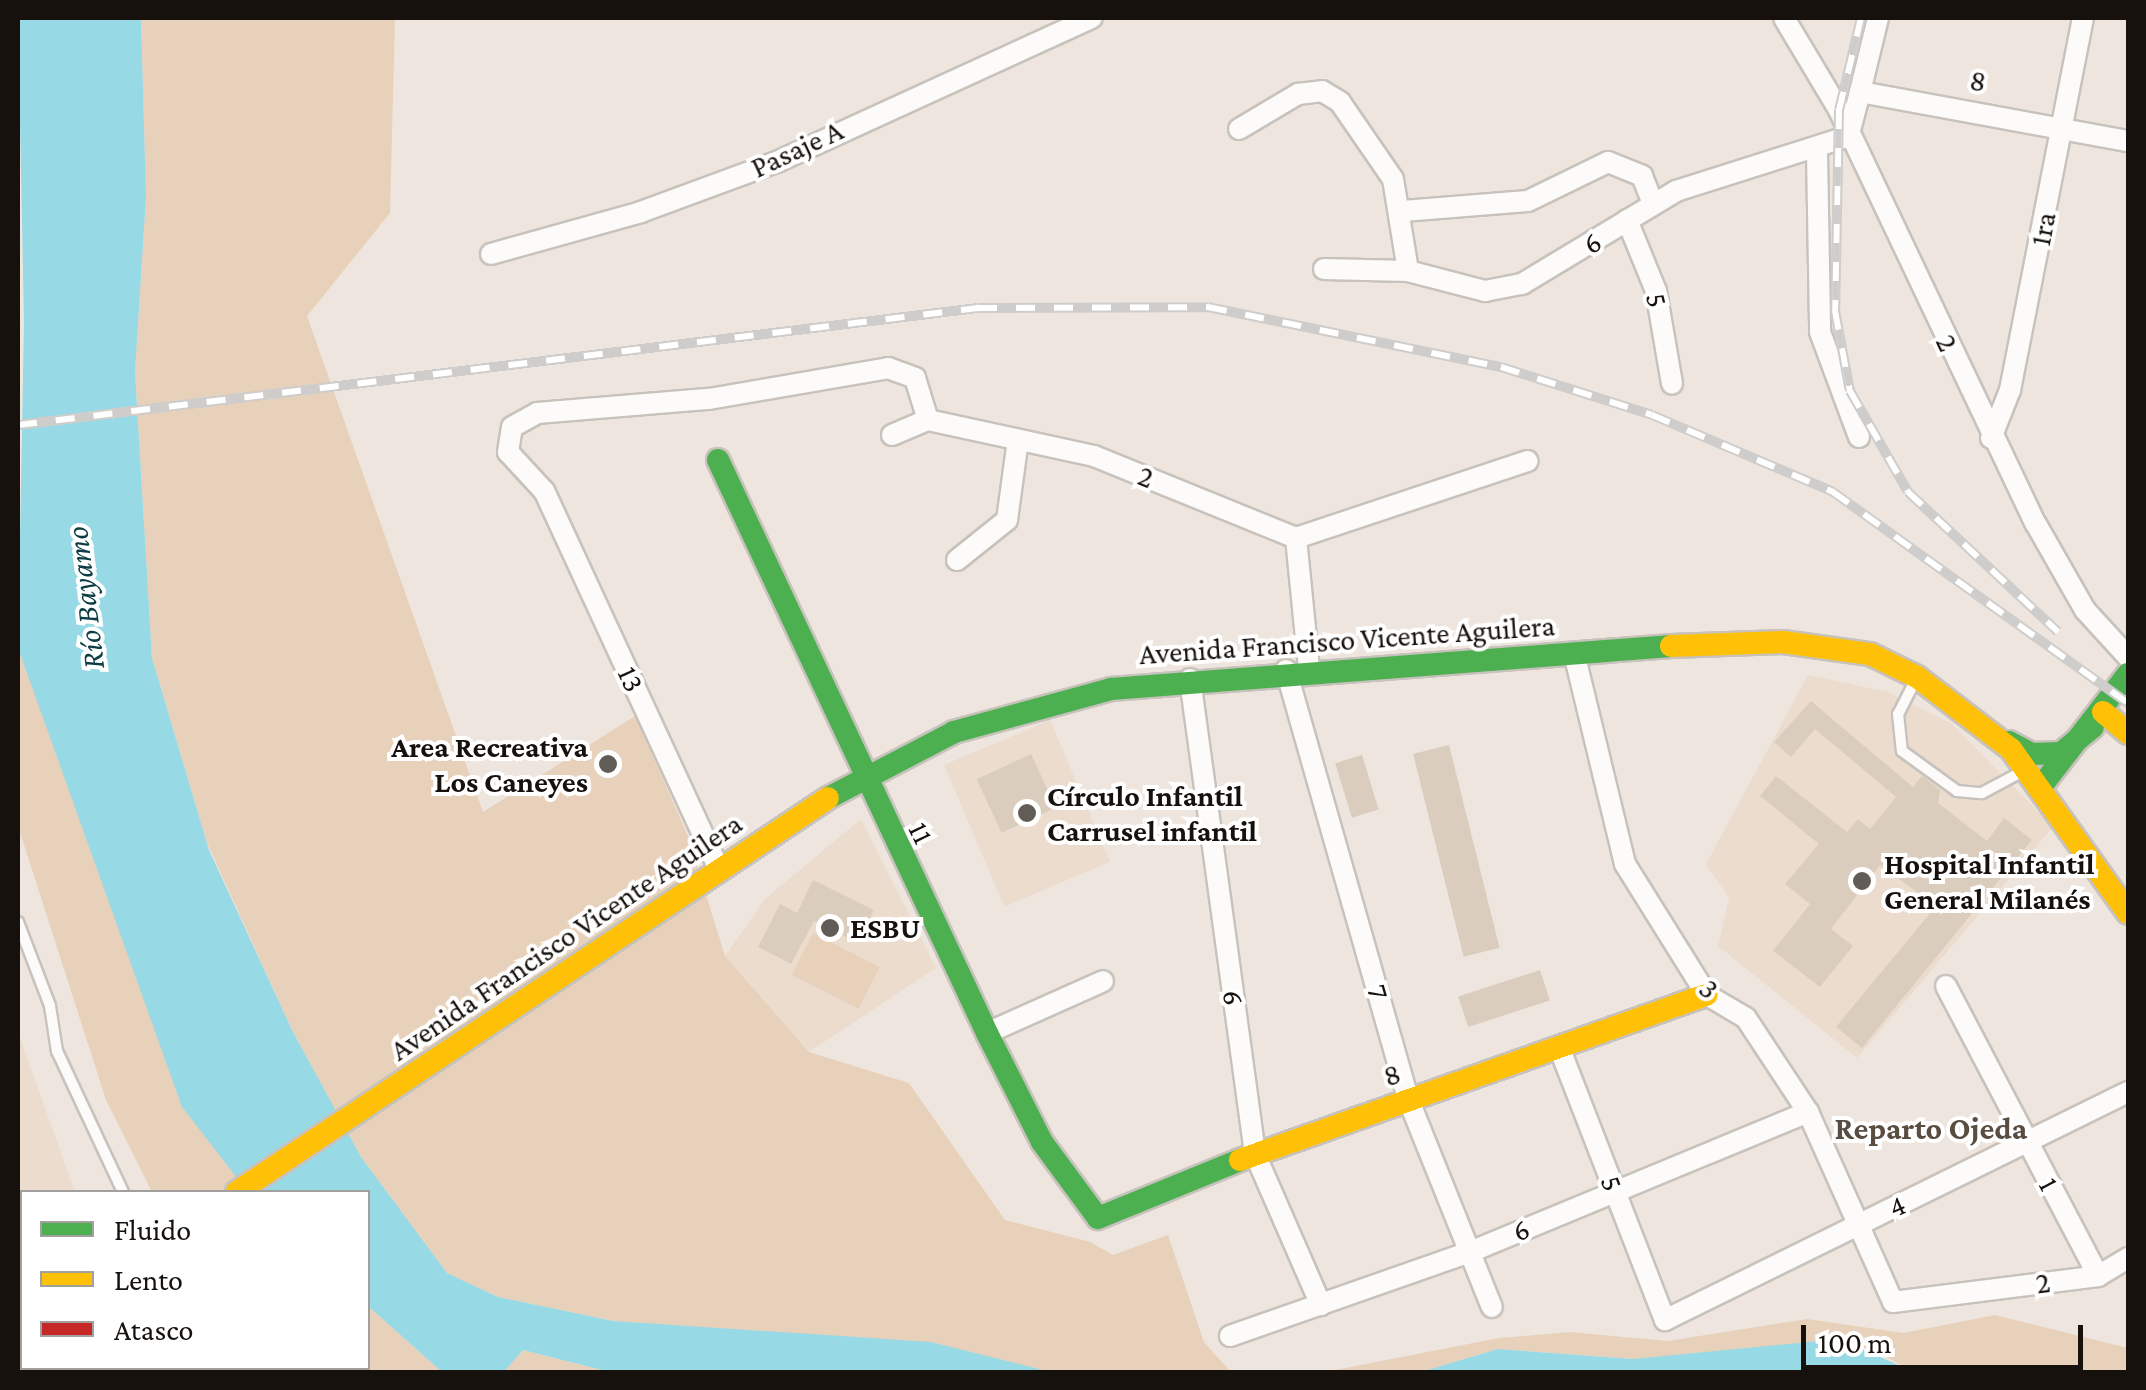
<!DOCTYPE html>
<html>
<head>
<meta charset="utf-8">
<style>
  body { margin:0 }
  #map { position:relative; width:2146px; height:1390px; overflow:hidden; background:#eee6de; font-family:"Crimson Pro",serif }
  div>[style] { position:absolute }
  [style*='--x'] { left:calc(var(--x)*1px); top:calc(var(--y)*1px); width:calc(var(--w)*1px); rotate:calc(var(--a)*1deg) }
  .built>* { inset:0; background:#ecdcce; transform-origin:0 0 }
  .green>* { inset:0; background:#e8d1ba; transform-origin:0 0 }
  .water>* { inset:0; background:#97d9e5 }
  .building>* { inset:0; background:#dbcdbe; transform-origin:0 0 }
  .roads { filter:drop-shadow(2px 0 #c8c2bc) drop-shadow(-2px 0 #c8c2bc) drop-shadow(0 2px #c8c2bc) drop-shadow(0 -2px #c8c2bc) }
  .lane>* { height:10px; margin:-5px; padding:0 5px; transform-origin:5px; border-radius:5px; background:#fcfbfa }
  .street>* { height:20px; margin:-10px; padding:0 10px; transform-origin:10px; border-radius:10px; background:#fcfbfa }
  .fast>* { height:22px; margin:-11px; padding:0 11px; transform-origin:11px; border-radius:11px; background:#4caf50 }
  .slow>* { height:22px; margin:-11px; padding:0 11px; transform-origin:11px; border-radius:11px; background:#ffc107 }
  .jam>* { height:22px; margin:-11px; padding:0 11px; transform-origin:11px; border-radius:11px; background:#c62828 }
  .rail>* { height:10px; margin-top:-5px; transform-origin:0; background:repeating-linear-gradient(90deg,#fff 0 19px,#cfcdcb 0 38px); box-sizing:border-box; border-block:2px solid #cfcdcb }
  .dots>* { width:28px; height:28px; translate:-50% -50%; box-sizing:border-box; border:5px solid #fff; border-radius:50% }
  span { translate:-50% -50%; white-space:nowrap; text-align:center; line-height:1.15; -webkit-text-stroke:8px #fff; paint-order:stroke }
  .street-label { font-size:30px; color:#16110c }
  .poi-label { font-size:30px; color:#16110c; font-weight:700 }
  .right { translate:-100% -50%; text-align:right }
  .left { translate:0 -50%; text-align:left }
  .water-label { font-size:32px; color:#0d3c44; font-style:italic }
  .neighbourhood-label { font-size:32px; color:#594d42; font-weight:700 }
  .frame { position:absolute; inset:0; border:20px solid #16110c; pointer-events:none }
  .legend { position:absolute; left:20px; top:1190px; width:350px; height:180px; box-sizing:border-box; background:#fff; border:2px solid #a2a09e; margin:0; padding:12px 18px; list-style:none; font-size:30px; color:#16110c }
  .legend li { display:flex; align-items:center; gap:20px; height:50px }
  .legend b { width:50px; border:2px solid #a2a09e }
  .scale { position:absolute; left:1801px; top:1325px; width:282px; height:45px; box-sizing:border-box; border:5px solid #16110c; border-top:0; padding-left:12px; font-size:30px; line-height:35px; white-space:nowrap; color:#16110c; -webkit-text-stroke:8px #fff; paint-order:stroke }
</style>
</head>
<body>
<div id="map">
  <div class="built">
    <div style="clip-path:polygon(1808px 675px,1888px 692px,1952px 724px,2053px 827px,1857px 1058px,1718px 946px,1729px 898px,1706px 864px)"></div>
    <div style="left:1050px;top:720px;width:154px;height:115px;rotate:67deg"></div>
    <div style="clip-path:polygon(861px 819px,936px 968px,809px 1052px,725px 956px,765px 899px)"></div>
    <div style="clip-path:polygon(18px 1032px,75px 1192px,22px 1192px,18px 1270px)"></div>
  </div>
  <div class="green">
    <div style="clip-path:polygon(141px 18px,395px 18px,390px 213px,307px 316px,483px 812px,635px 716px,688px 836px,725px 956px,809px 1052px,909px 1083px,1005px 1220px,1090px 1242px,1113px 1255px,1168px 1235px,1204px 1342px,1231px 1372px,1051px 1372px,613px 1321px,498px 1297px,447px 1273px,361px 1157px,292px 1030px,207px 843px,152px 658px,135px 372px,146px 197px)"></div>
    <div style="clip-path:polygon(18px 648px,86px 823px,248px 1192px,152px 1192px,106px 1100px,18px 826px)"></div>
    <div style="left:813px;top:933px;width:75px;height:47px;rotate:27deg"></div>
    <div style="clip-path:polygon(368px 1306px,442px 1372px,279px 1368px,368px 1368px)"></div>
    <div style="clip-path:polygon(1995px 1315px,2128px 1348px,2128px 1372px,1914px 1372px,1881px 1354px,1633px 1359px,1498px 1349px,1421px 1372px,1325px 1372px,1499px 1338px,1570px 1332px,1668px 1341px,1807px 1319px,1903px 1333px)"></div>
    <div style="clip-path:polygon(523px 1350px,610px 1372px,504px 1372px)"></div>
  </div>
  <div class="water">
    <div style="clip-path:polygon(18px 18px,141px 18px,146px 197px,135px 372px,152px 658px,209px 850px,292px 1030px,361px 1157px,447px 1273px,498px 1297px,613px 1321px,931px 1342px,1051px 1372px,610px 1372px,523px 1350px,504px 1372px,442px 1372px,368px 1306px,368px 1192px,248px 1192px,182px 1107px,18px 648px,24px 322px)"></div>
    <div style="clip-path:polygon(1839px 1339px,1914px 1372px,1421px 1372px,1498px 1349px,1633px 1359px)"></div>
  </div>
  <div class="building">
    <div style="clip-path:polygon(1811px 701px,1913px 787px,1922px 776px,1940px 790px,1938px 803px,1987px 841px,2004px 818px,2032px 840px,1862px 1048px,1836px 1027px,1936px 906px,1880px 865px,1831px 929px,1853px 946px,1820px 987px,1773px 951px,1810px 904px,1785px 884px,1819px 844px,1760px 796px,1776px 776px,1847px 832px,1858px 819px,1870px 829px,1896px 797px,1815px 729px,1791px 757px,1774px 742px)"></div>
    <div style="left:1449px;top:745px;width:209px;height:37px;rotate:76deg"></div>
    <div style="left:1031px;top:754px;width:59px;height:60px;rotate:65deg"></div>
    <div style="left:1362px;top:755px;width:57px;height:28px;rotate:73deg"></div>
    <div style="clip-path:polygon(813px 880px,874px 910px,858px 943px,814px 921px,791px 964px,758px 947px,780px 904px,797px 913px)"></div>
    <div style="left:1540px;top:970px;width:32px;height:86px;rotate:72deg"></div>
  </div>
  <div class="roads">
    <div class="lane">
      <div style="--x:1914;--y:683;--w:35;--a:117"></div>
      <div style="--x:1898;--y:714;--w:37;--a:84"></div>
      <div style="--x:1902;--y:751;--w:68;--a:36"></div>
      <div style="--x:1957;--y:791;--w:25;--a:5"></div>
      <div style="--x:1982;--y:793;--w:47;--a:-28.2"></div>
      <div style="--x:18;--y:922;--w:90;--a:69.1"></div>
      <div style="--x:50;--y:1006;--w:46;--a:81.2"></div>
      <div style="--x:57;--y:1051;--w:156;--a:64.9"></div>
      <div style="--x:86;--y:1368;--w:6;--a:45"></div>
    </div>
    <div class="street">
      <div style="--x:1784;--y:18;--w:107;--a:59.1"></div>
      <div style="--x:1839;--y:110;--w:458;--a:64.6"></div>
      <div style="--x:2036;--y:524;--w:99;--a:60.3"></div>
      <div style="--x:2085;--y:610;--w:64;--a:47.5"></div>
      <div style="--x:1860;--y:92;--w:76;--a:-76.3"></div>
      <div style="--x:1239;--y:129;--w:69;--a:-30.7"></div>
      <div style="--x:1298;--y:94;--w:24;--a:-7"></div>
      <div style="--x:1322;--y:91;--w:21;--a:31"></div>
      <div style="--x:1340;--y:102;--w:93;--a:55.5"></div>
      <div style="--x:1393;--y:179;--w:93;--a:80.7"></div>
      <div style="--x:1817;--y:153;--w:179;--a:89"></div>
      <div style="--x:1820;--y:332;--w:112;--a:69.6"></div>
      <div style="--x:1403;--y:211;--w:125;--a:-4.6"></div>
      <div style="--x:1528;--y:201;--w:89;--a:-26"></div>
      <div style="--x:1608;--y:162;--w:37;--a:22"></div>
      <div style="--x:1642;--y:176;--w:29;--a:68"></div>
      <div style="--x:1627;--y:220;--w:77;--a:67.8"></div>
      <div style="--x:1656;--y:291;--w:94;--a:80.2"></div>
      <div style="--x:491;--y:254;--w:156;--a:-15.6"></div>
      <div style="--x:641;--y:212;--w:147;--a:-20.3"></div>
      <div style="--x:779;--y:161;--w:344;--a:-24.6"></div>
      <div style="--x:1324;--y:269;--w:84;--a:1.4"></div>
      <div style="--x:1408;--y:271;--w:80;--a:14.6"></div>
      <div style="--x:1485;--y:291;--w:38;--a:-11"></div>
      <div style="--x:1522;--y:284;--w:180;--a:-31.1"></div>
      <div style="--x:1676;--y:191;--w:172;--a:-17.6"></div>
      <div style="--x:1840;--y:139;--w:10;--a:-29"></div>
      <div style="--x:1849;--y:134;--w:43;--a:-75.3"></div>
      <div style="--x:1860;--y:92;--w:272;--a:10.4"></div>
      <div style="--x:892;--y:435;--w:39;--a:-23"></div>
      <div style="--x:928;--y:420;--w:170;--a:12.2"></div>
      <div style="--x:1094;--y:456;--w:218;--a:22.1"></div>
      <div style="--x:1296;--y:538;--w:244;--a:-18.4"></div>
      <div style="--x:1991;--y:438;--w:52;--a:-68.4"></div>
      <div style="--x:2010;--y:390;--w:379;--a:-78.9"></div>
      <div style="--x:1296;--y:538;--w:131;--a:84.3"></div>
      <div style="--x:957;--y:560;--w:64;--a:-38.7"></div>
      <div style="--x:1007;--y:520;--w:81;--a:-82.2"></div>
      <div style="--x:1574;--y:653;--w:217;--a:76.4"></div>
      <div style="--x:1625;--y:864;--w:155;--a:58"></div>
      <div style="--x:1707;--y:995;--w:45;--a:30.5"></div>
      <div style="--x:1746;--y:1018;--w:113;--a:56.6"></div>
      <div style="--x:1808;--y:1112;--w:208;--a:65.9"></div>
      <div style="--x:1893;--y:1302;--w:207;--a:-7.2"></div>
      <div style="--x:2098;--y:1276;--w:35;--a:-31"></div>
      <div style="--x:1286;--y:670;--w:448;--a:74.1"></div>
      <div style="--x:1409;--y:1101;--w:222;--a:68.1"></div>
      <div style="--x:1190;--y:679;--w:479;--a:82.2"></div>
      <div style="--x:1255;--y:1154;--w:165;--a:66.4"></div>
      <div style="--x:718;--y:867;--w:414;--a:-114.8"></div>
      <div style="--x:544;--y:491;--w:53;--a:-132.7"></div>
      <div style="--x:508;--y:452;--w:25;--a:-81"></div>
      <div style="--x:512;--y:427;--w:29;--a:-29"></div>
      <div style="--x:537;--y:413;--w:173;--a:-4.7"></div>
      <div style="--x:709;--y:399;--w:182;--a:-9.8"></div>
      <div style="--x:888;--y:368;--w:29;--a:20"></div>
      <div style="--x:915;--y:378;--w:44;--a:72.8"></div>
      <div style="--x:1946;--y:986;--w:327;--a:62.3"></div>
      <div style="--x:987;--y:1033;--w:127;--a:-24.1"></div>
      <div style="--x:1559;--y:1047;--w:293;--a:68.8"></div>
      <div style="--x:1665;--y:1320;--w:516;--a:-26.22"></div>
      <div style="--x:1230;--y:1336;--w:254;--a:-19.3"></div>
      <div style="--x:1470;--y:1252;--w:366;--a:-22.5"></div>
    </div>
    <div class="fast">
      <div style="--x:718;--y:460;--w:633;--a:64.85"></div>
      <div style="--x:987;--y:1033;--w:122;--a:63.2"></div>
      <div style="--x:1042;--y:1142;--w:94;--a:53.6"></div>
      <div style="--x:1098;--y:1218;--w:153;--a:-22.2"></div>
      <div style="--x:2009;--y:742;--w:26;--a:28"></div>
      <div style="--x:2032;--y:754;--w:29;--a:-2"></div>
      <div style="--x:2061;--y:753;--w:41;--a:-39.1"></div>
      <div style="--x:2043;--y:784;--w:139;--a:-52.3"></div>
      <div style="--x:828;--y:798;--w:142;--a:-27.6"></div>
      <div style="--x:954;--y:732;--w:163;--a:-15.3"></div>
      <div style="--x:1111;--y:689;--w:562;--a:-4.39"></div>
    </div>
    <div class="slow">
      <div style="--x:1671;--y:646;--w:112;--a:-2"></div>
      <div style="--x:1783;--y:642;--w:88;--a:7.9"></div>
      <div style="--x:1870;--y:654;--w:52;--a:26.1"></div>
      <div style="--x:1917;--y:677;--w:118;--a:37.5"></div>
      <div style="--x:2011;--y:749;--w:201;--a:54.5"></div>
      <div style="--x:2103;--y:712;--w:33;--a:40"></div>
      <div style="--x:1240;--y:1160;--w:495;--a:-19.5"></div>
      <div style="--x:237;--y:1192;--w:710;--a:-33.69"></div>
    </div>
    <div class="jam">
      <div style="--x:18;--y:1338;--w:6;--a:-45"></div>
    </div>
  </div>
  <div class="rail">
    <div style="--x:1861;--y:18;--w:95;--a:103.4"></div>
    <div style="--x:1839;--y:110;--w:201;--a:91.1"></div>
    <div style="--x:1835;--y:311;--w:81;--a:79.4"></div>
    <div style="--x:1850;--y:391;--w:116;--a:60.1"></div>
    <div style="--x:1908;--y:492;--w:205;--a:43"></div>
    <div style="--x:18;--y:425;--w:967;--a:-6.95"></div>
    <div style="--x:978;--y:308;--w:230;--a:-0.2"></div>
    <div style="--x:1208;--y:307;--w:299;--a:11.6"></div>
    <div style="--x:1501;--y:367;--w:158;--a:17.6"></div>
    <div style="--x:1652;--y:415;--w:197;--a:23"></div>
    <div style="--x:1833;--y:492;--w:363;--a:35.6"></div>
  </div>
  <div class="dots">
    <div style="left:608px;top:764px;background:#625c56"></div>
    <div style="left:1027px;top:813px;background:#625c56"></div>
    <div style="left:1862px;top:881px;background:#625c56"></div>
    <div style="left:830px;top:928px;background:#625c56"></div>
  </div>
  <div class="street-label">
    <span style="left:1978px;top:81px;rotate:10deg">8</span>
    <span style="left:797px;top:149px;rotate:-25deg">Pasaje A</span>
    <span style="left:2043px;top:229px;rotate:-79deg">1ra</span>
    <span style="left:1592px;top:243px;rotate:-33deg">6</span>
    <span style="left:1657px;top:300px;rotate:76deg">5</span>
    <span style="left:1947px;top:343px;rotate:65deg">2</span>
    <span style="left:1146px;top:477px;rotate:22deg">2</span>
    <span style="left:1347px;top:640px;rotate:-4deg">Avenida Francisco Vicente Aguilera</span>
    <span style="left:631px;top:679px;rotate:65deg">13</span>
    <span style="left:921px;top:833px;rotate:64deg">11</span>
    <span style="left:566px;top:937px;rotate:-34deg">Avenida Francisco Vicente Aguilera</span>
    <span style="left:1709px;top:989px;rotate:46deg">3</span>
    <span style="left:1378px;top:992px;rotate:74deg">7</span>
    <span style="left:1231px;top:998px;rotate:-95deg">9</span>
    <span style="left:1392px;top:1075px;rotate:-19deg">8</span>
    <span style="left:1612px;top:1183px;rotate:69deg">5</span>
    <span style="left:2049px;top:1184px;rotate:62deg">1</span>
    <span style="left:1897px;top:1206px;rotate:-24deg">4</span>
    <span style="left:1521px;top:1230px;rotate:-23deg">6</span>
    <span style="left:2043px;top:1283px;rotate:-7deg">2</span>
  </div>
  <div class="poi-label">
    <span class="right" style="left:588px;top:764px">Area Recreativa<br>Los Caneyes</span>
    <span class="left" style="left:1047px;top:813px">Círculo Infantil<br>Carrusel infantil</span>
    <span class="left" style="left:1884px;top:881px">Hospital Infantil<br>General Milanés</span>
    <span class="left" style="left:850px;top:928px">ESBU</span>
  </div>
  <div class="water-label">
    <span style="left:85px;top:598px;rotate:-97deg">Río Bayamo</span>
  </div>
  <div class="neighbourhood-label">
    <span style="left:1931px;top:1128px">Reparto Ojeda</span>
  </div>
  <div class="frame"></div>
  <ul class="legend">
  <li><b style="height:12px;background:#4caf50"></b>Fluido</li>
  <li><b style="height:12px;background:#ffc107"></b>Lento</li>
  <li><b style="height:12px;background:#c62828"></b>Atasco</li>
  </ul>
  <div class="scale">100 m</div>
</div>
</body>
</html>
